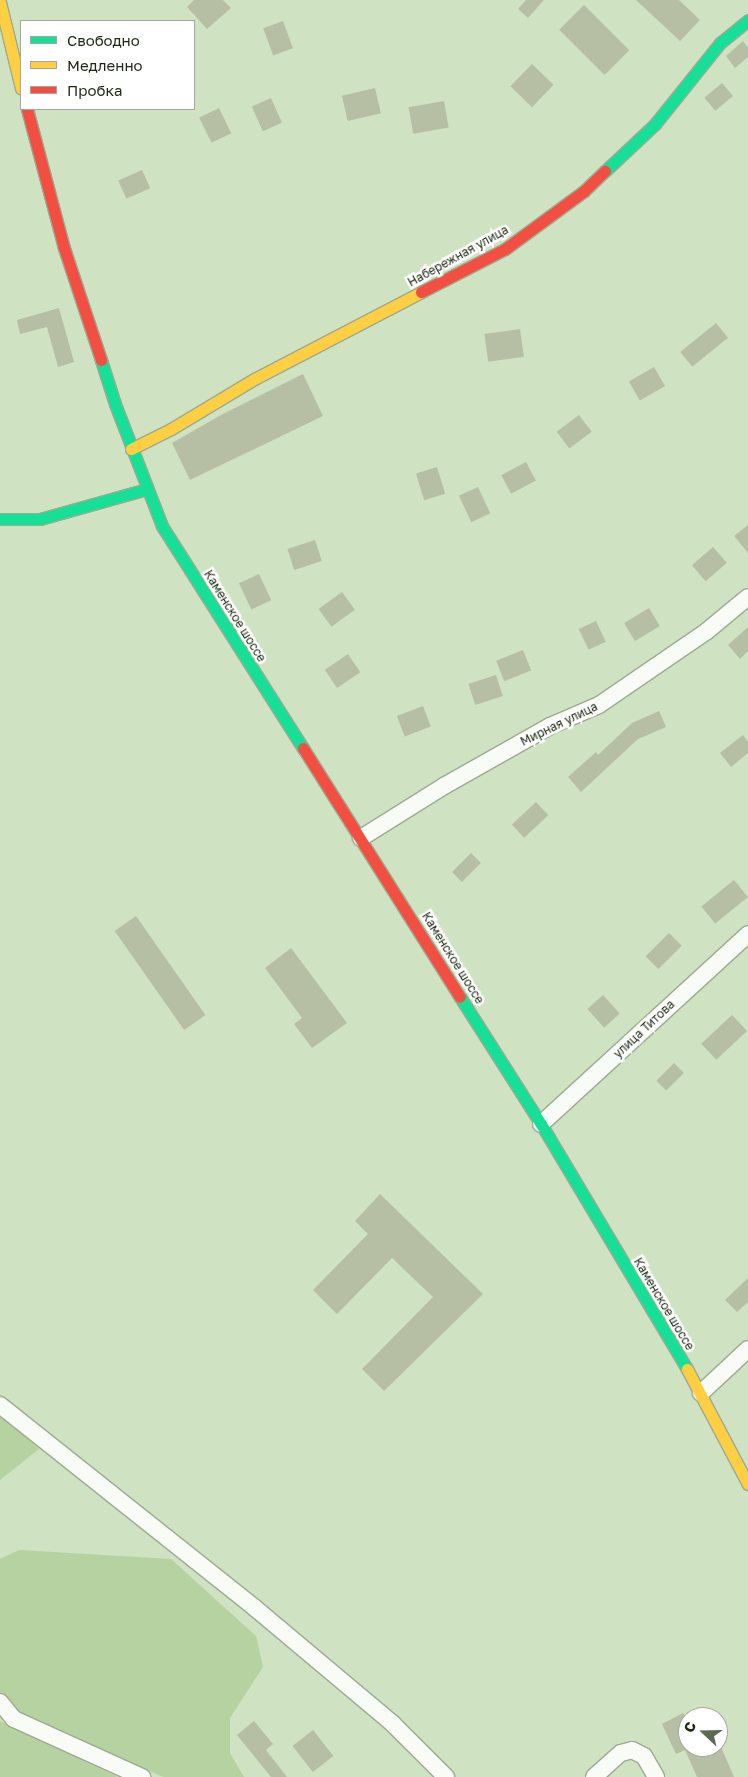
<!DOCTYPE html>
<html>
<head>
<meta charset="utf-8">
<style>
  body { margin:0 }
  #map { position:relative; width:748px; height:1777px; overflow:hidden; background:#cfe2c2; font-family:"Golos Text",sans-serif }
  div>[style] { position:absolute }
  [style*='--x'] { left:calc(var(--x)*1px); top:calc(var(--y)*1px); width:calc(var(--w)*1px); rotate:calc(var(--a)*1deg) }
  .green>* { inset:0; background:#b6d2a1 }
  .building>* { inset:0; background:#b6bfa4; transform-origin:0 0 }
  .roads { filter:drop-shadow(1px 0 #9caa91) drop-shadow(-1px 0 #9caa91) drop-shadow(0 1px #9caa91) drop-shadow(0 -1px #9caa91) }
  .street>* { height:16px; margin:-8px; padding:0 8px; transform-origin:8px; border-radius:8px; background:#f8fbf6 }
  .fast>* { height:11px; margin:-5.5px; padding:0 5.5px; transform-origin:5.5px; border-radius:5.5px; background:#16e098 }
  .slow>* { height:11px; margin:-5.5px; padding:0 5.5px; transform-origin:5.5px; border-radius:5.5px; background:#ffcf43 }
  .jam>* { height:11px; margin:-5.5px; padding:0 5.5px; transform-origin:5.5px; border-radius:5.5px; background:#f24e42 }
  span { translate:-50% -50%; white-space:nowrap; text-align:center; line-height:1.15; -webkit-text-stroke:5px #fff; paint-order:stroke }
  .street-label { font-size:12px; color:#1c2912 }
  .legend { position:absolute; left:20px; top:20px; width:175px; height:90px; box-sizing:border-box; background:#fff; border:1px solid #a4a9a0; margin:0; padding:6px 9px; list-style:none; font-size:15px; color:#1c2912 }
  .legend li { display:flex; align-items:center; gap:10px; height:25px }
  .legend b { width:25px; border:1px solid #a4a9a0 }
  .north { position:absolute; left:678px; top:1707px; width:50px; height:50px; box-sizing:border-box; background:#fff; border:1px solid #a4a9a0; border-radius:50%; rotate:291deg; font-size:14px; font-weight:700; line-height:20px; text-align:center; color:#1c2912 }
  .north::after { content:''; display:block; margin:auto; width:18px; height:22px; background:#5b6a50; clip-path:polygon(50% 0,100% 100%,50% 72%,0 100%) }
</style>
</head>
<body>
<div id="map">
  <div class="green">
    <div style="clip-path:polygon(0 1413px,39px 1449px,0 1480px)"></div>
    <div style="clip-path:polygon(19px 1550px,171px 1559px,256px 1636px,263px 1667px,230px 1718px,230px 1753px,244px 1777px,163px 1777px,102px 1749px,0 1708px,0 1559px)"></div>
    <div style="clip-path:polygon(0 1721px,118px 1777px,0 1777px)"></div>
  </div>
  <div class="building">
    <div style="clip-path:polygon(194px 0,223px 0,231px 8px,207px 29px,187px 7px)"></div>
    <div style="clip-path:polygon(526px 0,544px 0,528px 18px,518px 9px)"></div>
    <div style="clip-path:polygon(636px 0,679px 0,700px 20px,680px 41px)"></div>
    <div style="left:584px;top:5px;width:64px;height:35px;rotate:45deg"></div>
    <div style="left:283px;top:21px;width:29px;height:21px;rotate:70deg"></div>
    <div style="clip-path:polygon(743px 41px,748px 48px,748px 57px,735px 68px,726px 56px)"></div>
    <div style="left:532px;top:64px;width:30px;height:31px;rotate:44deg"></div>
    <div style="left:722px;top:83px;width:17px;height:23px;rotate:50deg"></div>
    <div style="left:375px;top:88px;width:26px;height:34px;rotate:77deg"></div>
    <div style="left:271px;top:98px;width:27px;height:21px;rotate:66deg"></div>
    <div style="left:444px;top:101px;width:27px;height:36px;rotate:80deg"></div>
    <div style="left:219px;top:108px;width:28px;height:22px;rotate:64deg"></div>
    <div style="left:142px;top:170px;width:20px;height:26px;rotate:66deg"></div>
    <div style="clip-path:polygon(59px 308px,74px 362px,58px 367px,47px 327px,20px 334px,17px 320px)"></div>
    <div style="left:716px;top:323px;width:19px;height:46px;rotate:51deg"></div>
    <div style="left:520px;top:329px;width:28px;height:36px;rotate:82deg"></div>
    <div style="left:654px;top:367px;width:22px;height:29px;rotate:60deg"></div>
    <div style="clip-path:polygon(303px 374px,323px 416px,190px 480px,172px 443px,221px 415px)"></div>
    <div style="left:579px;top:415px;width:21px;height:28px;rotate:53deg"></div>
    <div style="left:526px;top:462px;width:21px;height:28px;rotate:62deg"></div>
    <div style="left:437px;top:467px;width:28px;height:22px;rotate:73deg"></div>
    <div style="left:478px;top:487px;width:29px;height:21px;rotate:65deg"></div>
    <div style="clip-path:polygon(748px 525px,748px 553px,734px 536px)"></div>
    <div style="left:315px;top:540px;width:22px;height:29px;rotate:72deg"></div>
    <div style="left:713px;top:547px;width:21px;height:28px;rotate:49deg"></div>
    <div style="left:259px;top:574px;width:29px;height:22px;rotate:65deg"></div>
    <div style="left:342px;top:592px;width:22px;height:29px;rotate:54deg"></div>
    <div style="left:649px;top:608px;width:21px;height:29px;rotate:59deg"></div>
    <div style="left:596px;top:621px;width:23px;height:19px;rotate:65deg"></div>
    <div style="clip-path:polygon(748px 627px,748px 651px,740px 659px,728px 645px)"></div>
    <div style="left:523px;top:650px;width:22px;height:29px;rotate:68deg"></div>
    <div style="left:348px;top:654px;width:22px;height:28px;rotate:56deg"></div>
    <div style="left:496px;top:675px;width:22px;height:29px;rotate:72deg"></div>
    <div style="left:423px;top:706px;width:22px;height:28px;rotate:69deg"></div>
    <div style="clip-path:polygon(659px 711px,666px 727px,638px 739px,581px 792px,568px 777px,596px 752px,598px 755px,632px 723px)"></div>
    <div style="clip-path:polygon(743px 735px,748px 742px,748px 753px,731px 767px,720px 753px)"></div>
    <div style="left:536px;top:802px;width:18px;height:33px;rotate:47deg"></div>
    <div style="left:471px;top:853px;width:14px;height:27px;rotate:45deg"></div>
    <div style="left:734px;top:880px;width:22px;height:42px;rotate:51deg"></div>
    <div style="left:136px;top:916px;width:121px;height:26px;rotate:55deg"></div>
    <div style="left:669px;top:933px;width:18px;height:33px;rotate:45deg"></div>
    <div style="clip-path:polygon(291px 948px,347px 1023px,312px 1048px,294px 1024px,302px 1018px,265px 968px)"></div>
    <div style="left:603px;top:995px;width:25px;height:21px;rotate:48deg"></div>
    <div style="left:732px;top:1015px;width:22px;height:42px;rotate:47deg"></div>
    <div style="left:674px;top:1063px;width:14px;height:25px;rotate:45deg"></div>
    <div style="clip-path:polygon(380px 1194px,483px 1294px,384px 1391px,362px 1369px,433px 1297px,392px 1258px,337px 1314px,313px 1290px,368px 1234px,355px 1221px)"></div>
    <div style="clip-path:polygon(748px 1278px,748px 1302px,737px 1312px,725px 1300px)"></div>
    <div style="clip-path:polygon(683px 1713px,688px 1723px,688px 1747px,721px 1747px,734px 1777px,697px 1777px,685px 1750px,676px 1754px,662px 1724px)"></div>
    <div style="clip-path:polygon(254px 1721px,273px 1744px,266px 1750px,287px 1777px,271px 1777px,237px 1735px)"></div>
    <div style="left:313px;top:1730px;width:33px;height:26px;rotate:52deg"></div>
  </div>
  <div class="roads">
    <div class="street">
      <div style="--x:361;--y:838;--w:98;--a:-32.1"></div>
      <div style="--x:444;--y:786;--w:122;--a:-29.5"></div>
      <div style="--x:550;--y:726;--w:53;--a:-23.2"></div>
      <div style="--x:599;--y:705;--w:131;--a:-34.4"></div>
      <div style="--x:707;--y:631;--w:53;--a:-39.7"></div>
      <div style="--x:541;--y:1124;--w:281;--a:-42.5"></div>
      <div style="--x:701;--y:1393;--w:64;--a:-43.1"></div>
      <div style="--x:0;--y:1405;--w:326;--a:38.5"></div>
      <div style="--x:255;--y:1608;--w:180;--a:40"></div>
      <div style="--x:393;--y:1724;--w:75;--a:45"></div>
      <div style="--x:0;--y:1702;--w:22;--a:51"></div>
      <div style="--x:14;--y:1719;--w:141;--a:24.4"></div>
      <div style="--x:594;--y:1777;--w:36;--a:-42"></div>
      <div style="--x:621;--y:1753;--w:11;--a:-15"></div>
      <div style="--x:632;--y:1750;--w:13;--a:27"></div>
      <div style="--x:644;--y:1756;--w:24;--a:60"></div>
    </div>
    <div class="fast">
      <div style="--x:605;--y:171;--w:69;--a:-43.2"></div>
      <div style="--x:655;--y:124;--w:104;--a:-51.3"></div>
      <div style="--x:720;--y:43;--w:36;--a:-39"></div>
      <div style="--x:101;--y:360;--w:46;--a:72.3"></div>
      <div style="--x:115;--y:404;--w:131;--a:68.9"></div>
      <div style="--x:162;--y:526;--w:263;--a:57.6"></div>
      <div style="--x:0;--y:519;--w:40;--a:0"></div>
      <div style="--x:40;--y:519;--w:111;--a:-15.7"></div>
      <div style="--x:460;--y:997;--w:151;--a:57.5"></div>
      <div style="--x:541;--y:1124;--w:285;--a:59.2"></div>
    </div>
    <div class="slow">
      <div style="--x:0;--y:2;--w:89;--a:76.3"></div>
      <div style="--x:131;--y:449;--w:45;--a:-26.6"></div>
      <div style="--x:171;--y:429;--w:99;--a:-31"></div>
      <div style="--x:256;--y:378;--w:186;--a:-27.5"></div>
      <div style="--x:687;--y:1369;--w:130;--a:62.1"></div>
    </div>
    <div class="jam">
      <div style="--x:27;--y:109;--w:144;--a:75.1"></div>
      <div style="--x:64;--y:248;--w:118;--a:71.7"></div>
      <div style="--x:421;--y:292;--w:94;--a:-27.1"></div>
      <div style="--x:505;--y:249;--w:98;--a:-36.3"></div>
      <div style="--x:584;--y:191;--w:29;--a:-44"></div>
      <div style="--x:303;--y:748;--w:294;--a:57.8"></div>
    </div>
  </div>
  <div class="street-label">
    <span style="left:458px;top:256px;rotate:-29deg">Набережная улица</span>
    <span style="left:235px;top:616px;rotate:58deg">Каменское шоссе</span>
    <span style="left:559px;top:724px;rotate:-26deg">Мирная улица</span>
    <span style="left:453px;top:958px;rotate:58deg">Каменское шоссе</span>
    <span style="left:644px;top:1029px;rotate:-43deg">улица Титова</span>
    <span style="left:664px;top:1304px;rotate:59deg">Каменское шоссе</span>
  </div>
  <ul class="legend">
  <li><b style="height:6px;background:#16e098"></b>Свободно</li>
  <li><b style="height:6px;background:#ffcf43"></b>Медленно</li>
  <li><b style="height:6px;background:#f24e42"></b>Пробка</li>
  </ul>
  <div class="north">С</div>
</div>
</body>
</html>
